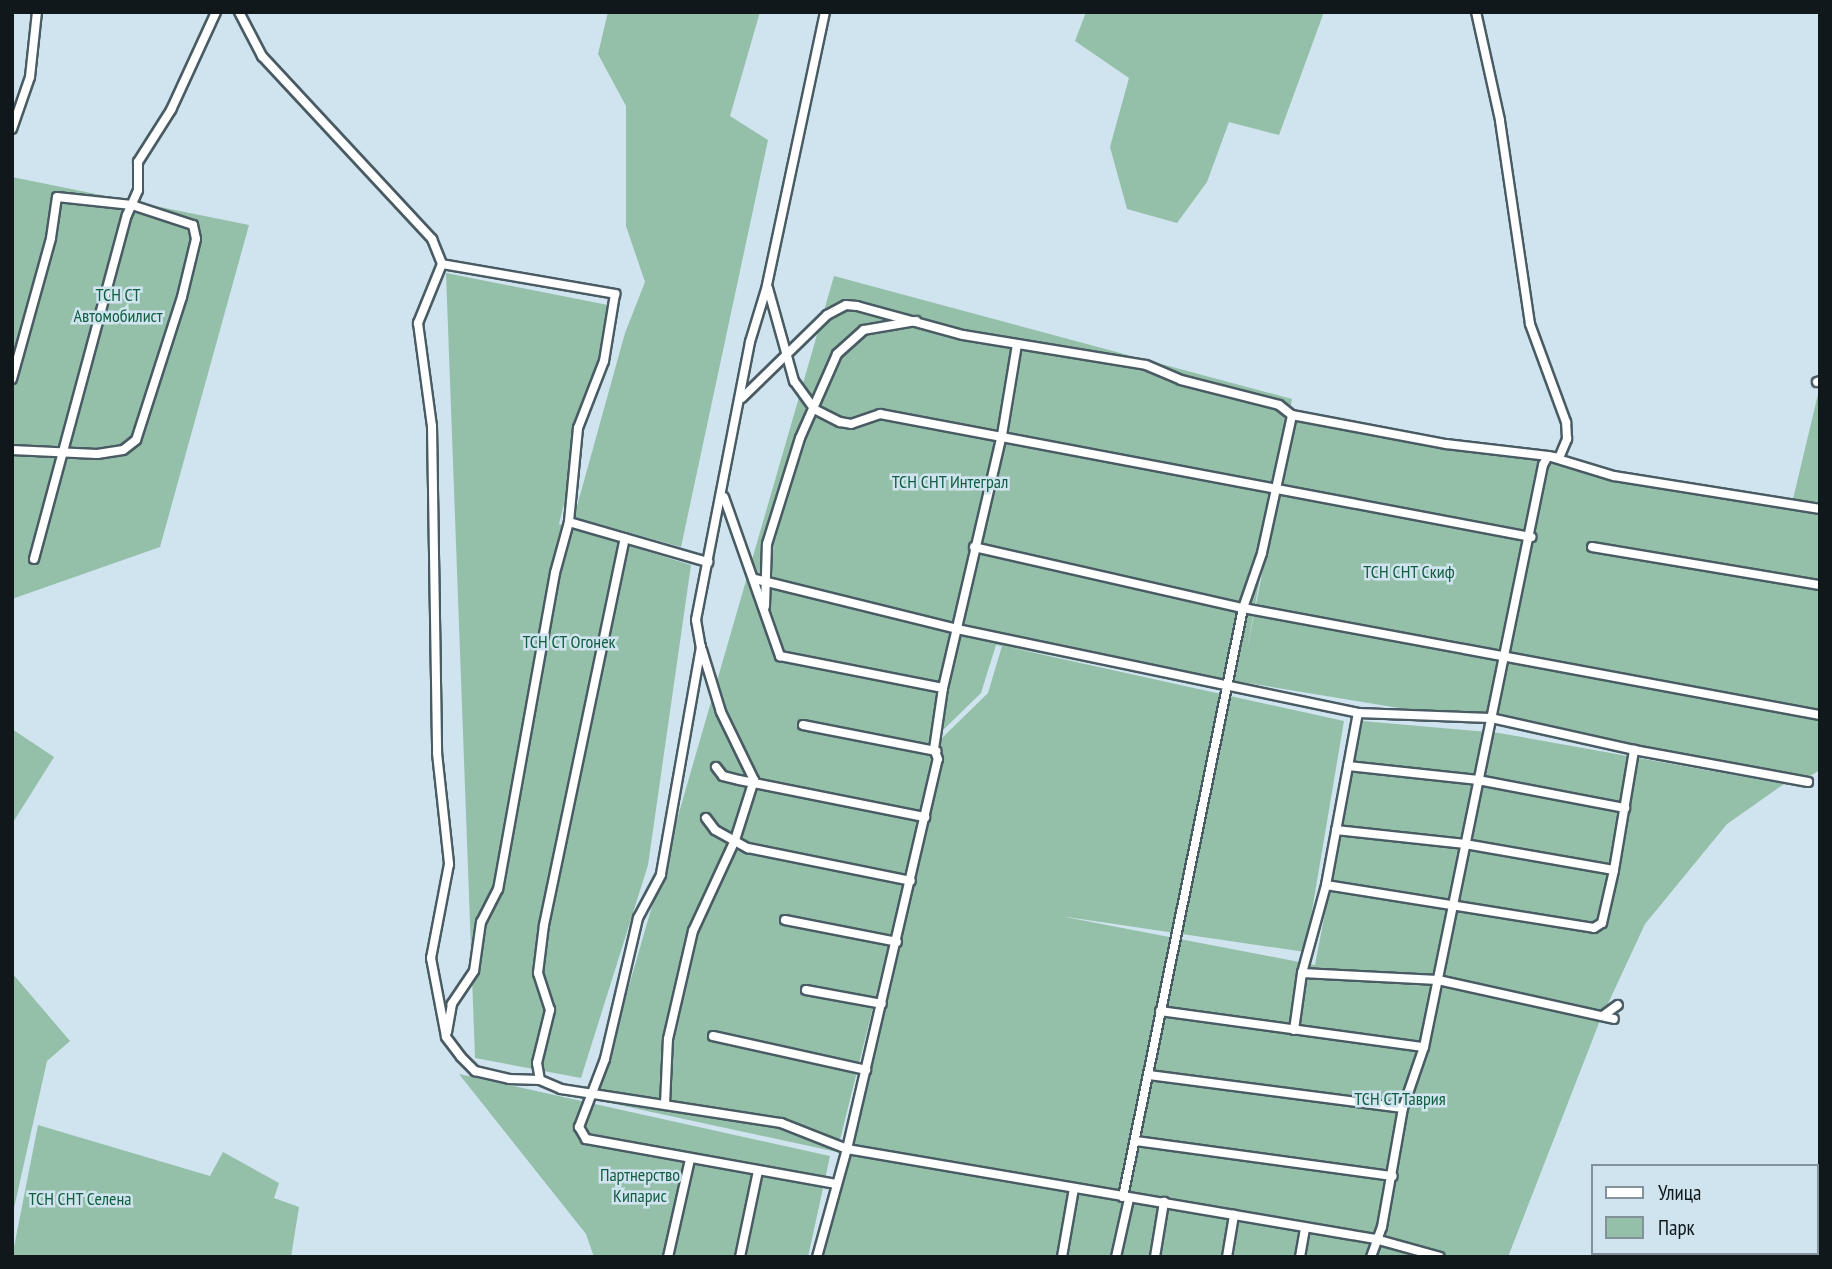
<!DOCTYPE html>
<html>
<head>
<meta charset="utf-8">
<style>
  body { margin:0 }
  #map { position:relative; width:1832px; height:1269px; overflow:hidden; background:#cfe4ee; font-family:"PT Sans Narrow",sans-serif }
  div>[style] { position:absolute }
  [style*='--x'] { left:calc(var(--x)*1px); top:calc(var(--y)*1px); width:calc(var(--w)*1px); rotate:calc(var(--a)*1deg) }
  .green>* { inset:0; background:#94bfa8 }
  .roads { filter:drop-shadow(2px 0 #495b63) drop-shadow(-2px 0 #495b63) drop-shadow(0 2px #495b63) drop-shadow(0 -2px #495b63) }
  .street>* { height:8px; margin:-4px; padding:0 4px; transform-origin:4px; border-radius:4px; background:#fff }
  span { translate:-50% -50%; white-space:nowrap; text-align:center; line-height:1.15; -webkit-text-stroke:5px #cfe4ee; paint-order:stroke }
  .park-label { font-size:18px; color:#105d3f }
  .frame { position:absolute; inset:0; border:14px solid #10181b; pointer-events:none }
  .legend { position:absolute; left:1591px; top:1164px; width:228px; height:91px; box-sizing:border-box; background:#cfe4ee; border:2px solid #83929a; margin:0; padding:9px 12px; list-style:none; font-size:21px; color:#10181b }
  .legend li { display:flex; align-items:center; gap:14px; height:35px }
  .legend b { width:35px; border:2px solid #83929a }
</style>
</head>
<body>
<div id="map">
  <div class="green">
    <div style="clip-path:polygon(608px 12px,760px 12px,730px 116px,768px 140px,681px 547px,574px 517px,625px 333px,645px 282px,626px 226px,626px 106px,598px 54px)"></div>
    <div style="clip-path:polygon(1086px 12px,1324px 12px,1279px 135px,1229px 122px,1207px 182px,1177px 223px,1127px 209px,1110px 147px,1129px 78px,1075px 41px)"></div>
    <div style="clip-path:polygon(12px 177px,249px 225px,160px 547px,12px 599px)"></div>
    <div style="clip-path:polygon(446px 273px,613px 306px,559px 524px,691px 565px,648px 865px,581px 1078px,475px 1058px)"></div>
    <div style="clip-path:polygon(evenodd,834px 276px,1292px 399px,1247px 650px,1294px 411px,1820px 512px,1820px 770px,1810px 776px,1241px 682px,1238px 692px,1008px 647px,1344px 721px,1305px 952px,1060px 916px,1315px 965px,1362px 721px,1499px 733px,1784px 784px,1727px 824px,1645px 924px,1599px 1023px,1508px 1257px,817px 1257px,935px 758px,837px 1152px,596px 1100px,834px 276px,996px 645px,1002px 646px,988px 693px,940px 740px,942px 731px,981px 693px,996px 645px)"></div>
    <div style="clip-path:polygon(1820px 386px,1820px 503px,1793px 499px)"></div>
    <div style="clip-path:polygon(12px 729px,54px 757px,12px 824px)"></div>
    <div style="clip-path:polygon(12px 973px,70px 1041px,47px 1061px,12px 1217px)"></div>
    <div style="clip-path:polygon(459px 1074px,830px 1156px,808px 1257px,594px 1257px,586px 1234px)"></div>
    <div style="clip-path:polygon(38px 1125px,210px 1176px,223px 1152px,279px 1183px,274px 1198px,299px 1207px,291px 1257px,12px 1257px)"></div>
  </div>
  <div class="roads">
    <div class="street">
      <div style="--x:239;--y:12;--w:50;--a:62.4"></div>
      <div style="--x:262;--y:56;--w:250;--a:47.1"></div>
      <div style="--x:432;--y:239;--w:27;--a:68"></div>
      <div style="--x:442;--y:264;--w:64;--a:112.1"></div>
      <div style="--x:418;--y:323;--w:104;--a:82.3"></div>
      <div style="--x:432;--y:426;--w:327;--a:89.1"></div>
      <div style="--x:437;--y:753;--w:112;--a:83.8"></div>
      <div style="--x:449;--y:864;--w:96;--a:100.8"></div>
      <div style="--x:431;--y:958;--w:80;--a:79.2"></div>
      <div style="--x:446;--y:1037;--w:25;--a:53"></div>
      <div style="--x:461;--y:1057;--w:20;--a:45"></div>
      <div style="--x:475;--y:1071;--w:35;--a:13"></div>
      <div style="--x:509;--y:1079;--w:31;--a:2"></div>
      <div style="--x:540;--y:1080;--w:23;--a:23"></div>
      <div style="--x:561;--y:1089;--w:223;--a:8.8"></div>
      <div style="--x:781;--y:1123;--w:71;--a:21.5"></div>
      <div style="--x:847;--y:1149;--w:536;--a:9.67"></div>
      <div style="--x:1375;--y:1239;--w:67;--a:15.5"></div>
      <div style="--x:825;--y:12;--w:280;--a:102"></div>
      <div style="--x:767;--y:286;--w:59;--a:106.9"></div>
      <div style="--x:750;--y:342;--w:283;--a:101"></div>
      <div style="--x:696;--y:620;--w:27;--a:80"></div>
      <div style="--x:701;--y:647;--w:231;--a:100"></div>
      <div style="--x:661;--y:875;--w:49;--a:118.1"></div>
      <div style="--x:638;--y:918;--w:145;--a:103.2"></div>
      <div style="--x:605;--y:1059;--w:73;--a:110.9"></div>
      <div style="--x:579;--y:1127;--w:14;--a:60"></div>
      <div style="--x:586;--y:1139;--w:253;--a:10.2"></div>
      <div style="--x:12;--y:129;--w:55;--a:-70.9"></div>
      <div style="--x:30;--y:77;--w:65;--a:-83.9"></div>
      <div style="--x:442;--y:264;--w:176;--a:9.8"></div>
      <div style="--x:615;--y:294;--w:68;--a:99.3"></div>
      <div style="--x:604;--y:361;--w:72;--a:111.2"></div>
      <div style="--x:578;--y:428;--w:94;--a:95.5"></div>
      <div style="--x:569;--y:522;--w:53;--a:105.4"></div>
      <div style="--x:555;--y:573;--w:321;--a:100.2"></div>
      <div style="--x:498;--y:889;--w:37;--a:117"></div>
      <div style="--x:481;--y:922;--w:49;--a:98.1"></div>
      <div style="--x:474;--y:971;--w:40;--a:124"></div>
      <div style="--x:452;--y:1004;--w:28;--a:100"></div>
      <div style="--x:768;--y:288;--w:97;--a:74.4"></div>
      <div style="--x:794;--y:381;--w:34;--a:54"></div>
      <div style="--x:814;--y:409;--w:29;--a:27"></div>
      <div style="--x:840;--y:422;--w:11;--a:10"></div>
      <div style="--x:851;--y:424;--w:31;--a:-19"></div>
      <div style="--x:880;--y:414;--w:663;--a:10.7"></div>
      <div style="--x:12;--y:379;--w:146;--a:-74.5"></div>
      <div style="--x:51;--y:238;--w:41;--a:-81.7"></div>
      <div style="--x:57;--y:197;--w:75;--a:6.1"></div>
      <div style="--x:132;--y:205;--w:64;--a:18.2"></div>
      <div style="--x:193;--y:225;--w:14;--a:78"></div>
      <div style="--x:196;--y:239;--w:60;--a:103.6"></div>
      <div style="--x:182;--y:297;--w:150;--a:107.8"></div>
      <div style="--x:136;--y:440;--w:16;--a:142"></div>
      <div style="--x:123;--y:450;--w:26;--a:171"></div>
      <div style="--x:97;--y:454;--w:85;--a:-177.3"></div>
      <div style="--x:1817;--y:382;--w:3;--a:-18"></div>
      <div style="--x:742;--y:398;--w:119;--a:-44.3"></div>
      <div style="--x:827;--y:315;--w:21;--a:-28"></div>
      <div style="--x:846;--y:305;--w:11;--a:5"></div>
      <div style="--x:857;--y:306;--w:110;--a:15.3"></div>
      <div style="--x:963;--y:335;--w:185;--a:9.3"></div>
      <div style="--x:1146;--y:365;--w:38;--a:23"></div>
      <div style="--x:1181;--y:380;--w:101;--a:14.3"></div>
      <div style="--x:1279;--y:405;--w:16;--a:38"></div>
      <div style="--x:1292;--y:415;--w:157;--a:10.7"></div>
      <div style="--x:1446;--y:444;--w:103;--a:6.7"></div>
      <div style="--x:1548;--y:456;--w:69;--a:16.9"></div>
      <div style="--x:1614;--y:476;--w:209;--a:9.1"></div>
      <div style="--x:724;--y:497;--w:169;--a:70.6"></div>
      <div style="--x:780;--y:656;--w:166;--a:11.1"></div>
      <div style="--x:569;--y:522;--w:145;--a:16.1"></div>
      <div style="--x:974;--y:547;--w:276;--a:12.8"></div>
      <div style="--x:1243;--y:608;--w:587;--a:10.51"></div>
      <div style="--x:1592;--y:547;--w:231;--a:9.5"></div>
      <div style="--x:34;--y:559;--w:356;--a:-74.9"></div>
      <div style="--x:127;--y:215;--w:27;--a:-66"></div>
      <div style="--x:138;--y:190;--w:28;--a:-90"></div>
      <div style="--x:138;--y:162;--w:62;--a:-57.6"></div>
      <div style="--x:171;--y:110;--w:108;--a:-65.3"></div>
      <div style="--x:755;--y:579;--w:208;--a:13.9"></div>
      <div style="--x:957;--y:629;--w:410;--a:11.8"></div>
      <div style="--x:1358;--y:713;--w:133;--a:2.2"></div>
      <div style="--x:1491;--y:718;--w:147;--a:12.6"></div>
      <div style="--x:1634;--y:750;--w:177;--a:10.4"></div>
      <div style="--x:765;--y:606;--w:62;--a:-88.2"></div>
      <div style="--x:767;--y:544;--w:111;--a:-72.7"></div>
      <div style="--x:800;--y:438;--w:92;--a:-66.2"></div>
      <div style="--x:837;--y:354;--w:36;--a:-42"></div>
      <div style="--x:864;--y:330;--w:53;--a:-9.8"></div>
      <div style="--x:803;--y:725;--w:136;--a:11.1"></div>
      <div style="--x:1348;--y:766;--w:131;--a:6.1"></div>
      <div style="--x:1478;--y:780;--w:150;--a:10.8"></div>
      <div style="--x:716;--y:767;--w:11;--a:52"></div>
      <div style="--x:723;--y:776;--w:16;--a:14"></div>
      <div style="--x:739;--y:780;--w:190;--a:11.3"></div>
      <div style="--x:706;--y:818;--w:15;--a:53"></div>
      <div style="--x:715;--y:830;--w:38;--a:29"></div>
      <div style="--x:748;--y:848;--w:166;--a:11.4"></div>
      <div style="--x:1336;--y:830;--w:130;--a:6.2"></div>
      <div style="--x:1465;--y:844;--w:151;--a:9.9"></div>
      <div style="--x:1326;--y:885;--w:271;--a:9.1"></div>
      <div style="--x:1594;--y:928;--w:9;--a:-32"></div>
      <div style="--x:1602;--y:923;--w:54;--a:-77.2"></div>
      <div style="--x:1614;--y:870;--w:122;--a:-80.5"></div>
      <div style="--x:785;--y:920;--w:114;--a:11.1"></div>
      <div style="--x:1302;--y:973;--w:136;--a:2.9"></div>
      <div style="--x:1438;--y:980;--w:180;--a:12.5"></div>
      <div style="--x:806;--y:990;--w:77;--a:10.4"></div>
      <div style="--x:1160;--y:1011;--w:266;--a:7.8"></div>
      <div style="--x:1604;--y:1015;--w:17;--a:-36"></div>
      <div style="--x:1294;--y:1030;--w:58;--a:-82"></div>
      <div style="--x:1302;--y:973;--w:91;--a:-74.7"></div>
      <div style="--x:1326;--y:885;--w:175;--a:-79.5"></div>
      <div style="--x:713;--y:1036;--w:157;--a:12.5"></div>
      <div style="--x:1149;--y:1075;--w:256;--a:7.4"></div>
      <div style="--x:540;--y:1080;--w:17;--a:-100"></div>
      <div style="--x:537;--y:1063;--w:55;--a:-76.2"></div>
      <div style="--x:550;--y:1010;--w:39;--a:-108"></div>
      <div style="--x:538;--y:973;--w:48;--a:-82.9"></div>
      <div style="--x:544;--y:925;--w:395;--a:-78.2"></div>
      <div style="--x:665;--y:1104;--w:65;--a:-87.4"></div>
      <div style="--x:668;--y:1039;--w:111;--a:-77"></div>
      <div style="--x:693;--y:931;--w:100;--a:-65.2"></div>
      <div style="--x:735;--y:840;--w:63;--a:-72.4"></div>
      <div style="--x:754;--y:780;--w:76;--a:-115.9"></div>
      <div style="--x:721;--y:712;--w:65;--a:-107"></div>
      <div style="--x:1136;--y:1141;--w:259;--a:7.8"></div>
      <div style="--x:1123;--y:1197;--w:601;--a:-78.48"></div>
      <div style="--x:1243;--y:608;--w:58;--a:-70.9"></div>
      <div style="--x:1262;--y:553;--w:141;--a:-77.7"></div>
      <div style="--x:668;--y:1257;--w:100;--a:-77.3"></div>
      <div style="--x:740;--y:1257;--w:88;--a:-78.2"></div>
      <div style="--x:817;--y:1257;--w:112;--a:-74.5"></div>
      <div style="--x:847;--y:1149;--w:400;--a:-76.9"></div>
      <div style="--x:938;--y:759;--w:11;--a:-112"></div>
      <div style="--x:934;--y:749;--w:62;--a:-81.6"></div>
      <div style="--x:943;--y:688;--w:260;--a:-76.9"></div>
      <div style="--x:1002;--y:435;--w:92;--a:-80.6"></div>
      <div style="--x:1062;--y:1257;--w:70;--a:-80.1"></div>
      <div style="--x:1116;--y:1257;--w:59;--a:-77.4"></div>
      <div style="--x:1155;--y:1257;--w:56;--a:-80.7"></div>
      <div style="--x:1227;--y:1257;--w:43;--a:-80.5"></div>
      <div style="--x:1300;--y:1257;--w:28;--a:-80"></div>
      <div style="--x:1371;--y:1257;--w:32;--a:-70"></div>
      <div style="--x:1382;--y:1227;--w:121;--a:-80"></div>
      <div style="--x:1403;--y:1108;--w:65;--a:-71"></div>
      <div style="--x:1424;--y:1047;--w:594;--a:-78.44"></div>
      <div style="--x:1543;--y:465;--w:10;--a:-61"></div>
      <div style="--x:1548;--y:456;--w:11;--a:10"></div>
      <div style="--x:1559;--y:458;--w:21;--a:-67"></div>
      <div style="--x:1567;--y:439;--w:17;--a:-93"></div>
      <div style="--x:1566;--y:422;--w:104;--a:-110.2"></div>
      <div style="--x:1530;--y:324;--w:206;--a:-98.4"></div>
      <div style="--x:1500;--y:120;--w:111;--a:-102.5"></div>
    </div>
  </div>
  <div class="park-label">
    <span style="left:118px;top:306px">ТСН СТ<br>Автомобилист</span>
    <span style="left:950px;top:482px">ТСН СНТ Интеграл</span>
    <span style="left:1409px;top:572px">ТСН СНТ Скиф</span>
    <span style="left:569px;top:642px">ТСН СТ Огонек</span>
    <span style="left:1400px;top:1099px">ТСН СТ Таврия</span>
    <span style="left:640px;top:1186px">Партнерство<br>Кипарис</span>
    <span style="left:80px;top:1199px">ТСН СНТ Селена</span>
  </div>
  <div class="frame"></div>
  <ul class="legend">
  <li><b style="height:9px;background:#fff"></b>Улица</li>
  <li><b style="height:19px;background:#94bfa8"></b>Парк</li>
  </ul>
</div>
</body>
</html>
